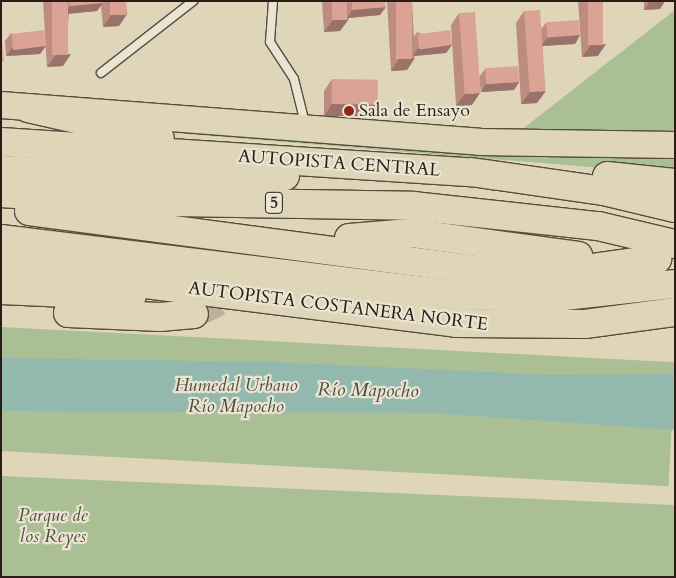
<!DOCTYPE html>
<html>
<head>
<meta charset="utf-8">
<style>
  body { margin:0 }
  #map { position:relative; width:676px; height:578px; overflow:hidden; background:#dfd6ba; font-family:Cardo,serif }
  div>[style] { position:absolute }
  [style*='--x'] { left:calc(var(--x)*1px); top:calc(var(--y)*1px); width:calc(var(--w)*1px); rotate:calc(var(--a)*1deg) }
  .green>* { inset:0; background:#abbf95; transform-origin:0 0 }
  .water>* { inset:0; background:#93b9af }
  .motorway-tunnel>* { height:28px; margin-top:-14px; transform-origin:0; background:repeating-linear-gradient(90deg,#bbb199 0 28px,transparent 0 42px) }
  .roads { filter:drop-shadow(1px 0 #584b3e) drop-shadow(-1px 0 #584b3e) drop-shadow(0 1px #584b3e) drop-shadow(0 -1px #584b3e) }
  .service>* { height:8px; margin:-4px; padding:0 4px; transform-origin:4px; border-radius:4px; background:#eae4d2 }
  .primary>* { height:26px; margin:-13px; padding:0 13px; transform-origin:13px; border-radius:13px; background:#dfd6ba }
  .motorway>* { height:28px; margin:-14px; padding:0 14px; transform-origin:14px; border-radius:14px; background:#dfd6ba }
  .wall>* { inset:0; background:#bc8c81 }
  .shaded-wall>* { inset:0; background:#997269 }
  .building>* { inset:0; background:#dba396; transform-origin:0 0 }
  .dots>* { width:14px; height:14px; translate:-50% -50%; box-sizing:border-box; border:2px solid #eae4d2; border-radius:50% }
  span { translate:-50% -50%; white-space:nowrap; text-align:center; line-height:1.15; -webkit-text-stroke:4.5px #eae4d2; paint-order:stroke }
  .shield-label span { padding:1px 4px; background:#eae4d2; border:1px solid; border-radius:4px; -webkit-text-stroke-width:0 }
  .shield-label { font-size:16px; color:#2b1d15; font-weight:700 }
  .poi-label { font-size:18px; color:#2b1d15 }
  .left { translate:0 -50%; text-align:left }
  .street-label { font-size:18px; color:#2b1d15 }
  .park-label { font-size:18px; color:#514e3b; font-style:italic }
  .water-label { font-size:19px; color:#4a4c43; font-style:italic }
  .frame { position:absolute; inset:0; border:2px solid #2b1d15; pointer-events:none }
</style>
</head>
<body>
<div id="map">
  <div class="green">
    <div style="clip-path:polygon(675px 10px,675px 132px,516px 134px)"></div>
    <div style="clip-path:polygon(116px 122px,675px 154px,675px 174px,186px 134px)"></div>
    <div style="left:1px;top:327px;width:675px;height:124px;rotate:3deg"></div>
    <div style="clip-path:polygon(1px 476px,675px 505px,675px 577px,1px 577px)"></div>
  </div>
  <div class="water">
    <div style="clip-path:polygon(1px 358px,275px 362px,552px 375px,675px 374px,675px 430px,433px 413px,1px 411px)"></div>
  </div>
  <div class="motorway-tunnel">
    <div style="--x:194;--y:314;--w:161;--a:-25.8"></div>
  </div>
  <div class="roads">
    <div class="service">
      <div style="--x:273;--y:1;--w:41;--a:94.2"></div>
      <div style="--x:270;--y:42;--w:44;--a:57"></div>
      <div style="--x:294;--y:79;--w:45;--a:76"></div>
      <div style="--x:101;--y:73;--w:117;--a:-38"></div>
    </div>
    <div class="primary">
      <div style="--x:1;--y:105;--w:480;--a:4.4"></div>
      <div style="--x:480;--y:142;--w:195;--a:0.9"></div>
    </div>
    <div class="motorway">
      <div style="--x:28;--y:108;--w:135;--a:12.8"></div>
      <div style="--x:1;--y:142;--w:471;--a:3.7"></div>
      <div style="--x:471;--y:172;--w:133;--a:8.2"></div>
      <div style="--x:603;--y:191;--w:74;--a:13.3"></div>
      <div style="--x:1;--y:170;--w:166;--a:2.8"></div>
      <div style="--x:167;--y:178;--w:118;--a:-1"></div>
      <div style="--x:607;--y:176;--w:68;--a:5.9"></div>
      <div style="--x:1;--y:193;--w:108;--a:4.2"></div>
      <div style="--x:109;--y:201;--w:304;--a:0.9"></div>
      <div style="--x:413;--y:206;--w:186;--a:6.2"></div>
      <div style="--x:598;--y:226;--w:79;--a:13.2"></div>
      <div style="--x:29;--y:211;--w:451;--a:7.5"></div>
      <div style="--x:476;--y:270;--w:108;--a:-0.5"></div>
      <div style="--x:584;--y:269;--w:74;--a:-7.8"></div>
      <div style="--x:349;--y:238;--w:62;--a:-4.6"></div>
      <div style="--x:411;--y:233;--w:169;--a:7.8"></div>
      <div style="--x:1;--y:239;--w:462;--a:7"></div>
      <div style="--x:460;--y:295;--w:95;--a:1.2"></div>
      <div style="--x:555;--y:297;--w:121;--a:-6.2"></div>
      <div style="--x:1;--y:266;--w:459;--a:7.1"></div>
      <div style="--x:456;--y:323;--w:129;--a:0.4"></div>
      <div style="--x:585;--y:324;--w:91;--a:-7.6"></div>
      <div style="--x:1;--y:290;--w:131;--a:2.6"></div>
      <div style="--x:68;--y:313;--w:92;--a:2.5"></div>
      <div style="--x:160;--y:317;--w:34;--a:-5"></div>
    </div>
  </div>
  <div class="wall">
    <div style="clip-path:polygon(43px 1px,126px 1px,127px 14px,119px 26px,103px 27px,101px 6px,97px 11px,69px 14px,63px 66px,47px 67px)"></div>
    <div style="clip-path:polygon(322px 1px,385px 1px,380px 15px,349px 18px,340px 31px,324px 32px)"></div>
    <div style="clip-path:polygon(387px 1px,412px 1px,414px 37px,417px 32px,452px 45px,446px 53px,415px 56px,407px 70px,391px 71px)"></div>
    <div style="clip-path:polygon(578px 1px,609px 1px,603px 2px,598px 56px,582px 57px)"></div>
    <div style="clip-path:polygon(644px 1px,665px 1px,660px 9px,644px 10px)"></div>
    <div style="clip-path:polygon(524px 11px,541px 29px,546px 23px,580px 35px,575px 44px,543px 46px,537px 103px,521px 104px,516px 23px)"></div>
    <div style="clip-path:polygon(459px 13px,472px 105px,456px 106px,451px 25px)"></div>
    <div style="clip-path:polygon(11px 33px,46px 46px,40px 54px,6px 56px,5px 41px)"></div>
    <div style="clip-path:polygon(485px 69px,519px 82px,514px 90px,481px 92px,479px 77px)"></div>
    <div style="clip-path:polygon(332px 79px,369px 116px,324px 116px,324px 91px)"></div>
  </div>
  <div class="shaded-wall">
    <div style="clip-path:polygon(650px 1px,665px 1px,660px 9px,644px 10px)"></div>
    <div style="clip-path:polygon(103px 3px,97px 11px,64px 14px,70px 6px)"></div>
    <div style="clip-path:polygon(386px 7px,380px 15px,347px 18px,352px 10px)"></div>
    <div style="clip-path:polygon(127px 14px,119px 26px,103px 27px,111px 15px)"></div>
    <div style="clip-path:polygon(349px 19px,340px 31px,324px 32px,333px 20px)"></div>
    <div style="clip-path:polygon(580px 35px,575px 44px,541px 46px,547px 38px)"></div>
    <div style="clip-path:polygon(606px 44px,598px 56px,582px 57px,591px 45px)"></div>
    <div style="clip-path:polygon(452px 45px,446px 53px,413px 56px,418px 48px)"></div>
    <div style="clip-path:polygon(46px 46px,40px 54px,6px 56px,12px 48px)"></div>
    <div style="clip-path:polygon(71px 54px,63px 66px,47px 67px,56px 55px)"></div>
    <div style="clip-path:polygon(415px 58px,407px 70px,391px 71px,399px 59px)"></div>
    <div style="clip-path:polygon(519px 82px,514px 90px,481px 92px,486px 84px)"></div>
    <div style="clip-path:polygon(546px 91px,537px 103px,521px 104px,530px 92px)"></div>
    <div style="clip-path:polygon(480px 93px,472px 105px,456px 106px,465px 94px)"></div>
    <div style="clip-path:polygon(332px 104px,378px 104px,369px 116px,324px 116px)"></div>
  </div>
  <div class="building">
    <div style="left:52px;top:1px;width:16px;height:54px"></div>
    <div style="clip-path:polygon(69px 1px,103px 1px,103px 3px,70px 6px)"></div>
    <div style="left:110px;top:1px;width:16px;height:14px"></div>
    <div style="left:332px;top:1px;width:15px;height:19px"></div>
    <div style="clip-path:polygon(352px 1px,385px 1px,386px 7px,352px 10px)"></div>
    <div style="left:396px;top:1px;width:16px;height:58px"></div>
    <div style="left:588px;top:1px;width:15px;height:44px"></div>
    <div style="left:540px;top:10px;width:81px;height:16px;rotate:86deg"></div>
    <div style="left:475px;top:12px;width:81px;height:16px;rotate:86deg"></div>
    <div style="left:579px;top:20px;width:15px;height:33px;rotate:86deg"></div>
    <div style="clip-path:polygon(1px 28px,4px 62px,1px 62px)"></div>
    <div style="left:44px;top:30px;width:16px;height:33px;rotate:83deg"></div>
    <div style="left:450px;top:30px;width:15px;height:33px;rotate:82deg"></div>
    <div style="left:518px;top:66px;width:16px;height:33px;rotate:86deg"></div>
    <div style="left:332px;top:79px;width:46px;height:25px;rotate:1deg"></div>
  </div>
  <div class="dots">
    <div style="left:349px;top:111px;background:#8f2418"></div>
  </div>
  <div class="shield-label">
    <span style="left:274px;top:203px">5</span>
  </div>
  <div class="poi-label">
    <span class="left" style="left:359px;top:111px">Sala de Ensayo</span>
  </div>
  <div class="street-label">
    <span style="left:339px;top:164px;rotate:4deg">AUTOPISTA CENTRAL</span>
    <span style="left:338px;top:307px;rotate:7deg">AUTOPISTA COSTANERA NORTE</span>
  </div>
  <div class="park-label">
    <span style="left:236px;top:397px">Humedal Urbano<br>Río Mapocho</span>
    <span style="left:53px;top:527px">Parque de<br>los Reyes</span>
  </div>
  <div class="water-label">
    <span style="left:368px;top:391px;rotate:1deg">Río Mapocho</span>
  </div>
  <div class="frame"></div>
</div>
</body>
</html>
